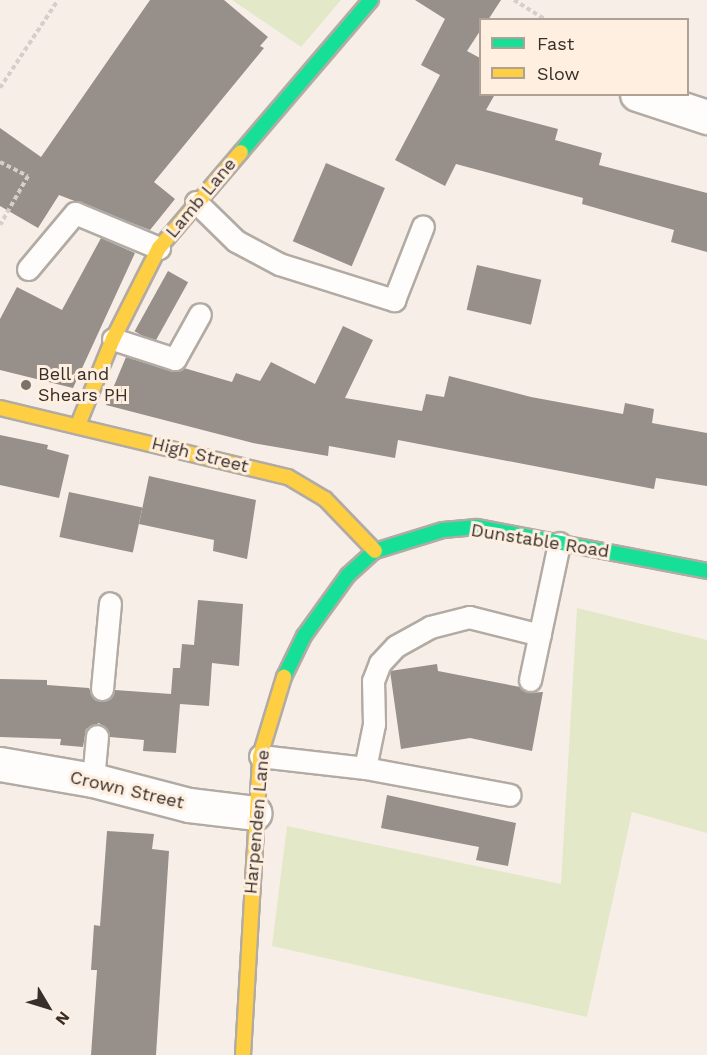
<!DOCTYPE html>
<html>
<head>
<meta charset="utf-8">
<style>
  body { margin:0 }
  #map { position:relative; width:707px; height:1055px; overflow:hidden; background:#f7efe7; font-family:"Work Sans",sans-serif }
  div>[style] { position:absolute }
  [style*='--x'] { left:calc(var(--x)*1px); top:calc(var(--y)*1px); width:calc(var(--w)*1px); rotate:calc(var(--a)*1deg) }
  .green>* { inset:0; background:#e2e8c8 }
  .building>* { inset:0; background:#968f8a; transform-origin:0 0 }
  .path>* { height:4px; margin-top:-2px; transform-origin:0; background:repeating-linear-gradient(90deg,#d2cfcc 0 4.5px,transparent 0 7.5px) }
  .roads { filter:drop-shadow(2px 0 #b2aba4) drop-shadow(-2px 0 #b2aba4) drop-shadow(0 2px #b2aba4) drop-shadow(0 -2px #b2aba4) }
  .lane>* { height:21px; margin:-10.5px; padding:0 10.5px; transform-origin:10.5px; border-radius:10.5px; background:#fefdfb }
  .street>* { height:33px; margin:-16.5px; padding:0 16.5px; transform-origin:16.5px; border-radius:16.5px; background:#fefdfb }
  .fast>* { height:14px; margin:-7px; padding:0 7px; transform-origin:7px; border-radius:7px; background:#16e098 }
  .slow>* { height:14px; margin:-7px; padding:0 7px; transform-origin:7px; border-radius:7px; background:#ffcf43 }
  .dots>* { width:16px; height:16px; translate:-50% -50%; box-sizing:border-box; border:3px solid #feefe0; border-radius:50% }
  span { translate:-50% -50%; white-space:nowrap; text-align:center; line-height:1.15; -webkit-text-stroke:6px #feefe0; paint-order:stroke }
  .street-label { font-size:18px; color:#372f29 }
  .poi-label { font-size:18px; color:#372f29 }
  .left { translate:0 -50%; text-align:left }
  .legend { position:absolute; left:479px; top:18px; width:210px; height:78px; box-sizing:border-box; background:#feefe0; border:2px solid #aea297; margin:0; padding:8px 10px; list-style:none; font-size:18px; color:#372f29 }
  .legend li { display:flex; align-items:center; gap:12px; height:30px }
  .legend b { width:30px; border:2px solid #aea297 }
  .north { position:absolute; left:18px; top:977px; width:60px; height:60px; -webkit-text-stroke:4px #feefe0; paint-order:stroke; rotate:128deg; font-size:16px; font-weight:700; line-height:24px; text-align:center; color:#372f29 }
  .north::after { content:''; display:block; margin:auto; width:21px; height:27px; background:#372f29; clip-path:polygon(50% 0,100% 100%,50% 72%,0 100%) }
</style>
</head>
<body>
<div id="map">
  <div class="green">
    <div style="clip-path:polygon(232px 0,341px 0,301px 47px)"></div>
    <div style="clip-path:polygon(577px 608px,707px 640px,707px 833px,632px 812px,587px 1017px,272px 946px,287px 826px,561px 884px)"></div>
  </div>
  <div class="building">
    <div style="clip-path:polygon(150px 0,224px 0,268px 37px,260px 46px,264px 48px,154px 182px,175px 199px,150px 230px,59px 195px,38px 228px,0 206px,0 128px,41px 157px)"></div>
    <div style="clip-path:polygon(415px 0,501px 0,488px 20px,480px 20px,480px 31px,467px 51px,480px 58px,480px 94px,494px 96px,486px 110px,558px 129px,555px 140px,602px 153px,599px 165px,707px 193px,707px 252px,671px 242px,674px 230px,582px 204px,583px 198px,456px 164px,445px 186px,395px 160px,440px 75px,421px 65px,445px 19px)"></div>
    <div style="left:326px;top:163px;width:64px;height:85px;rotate:23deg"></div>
    <div style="clip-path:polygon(101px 238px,135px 253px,73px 388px,0 370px,0 319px,17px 287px,62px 310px)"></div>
    <div style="left:477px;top:265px;width:66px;height:46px;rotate:13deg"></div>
    <div style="left:168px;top:271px;width:23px;height:69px;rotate:29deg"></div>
    <div style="clip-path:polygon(343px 326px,373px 340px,345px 398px,422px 411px,426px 394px,444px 397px,449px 376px,531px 397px,623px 414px,625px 403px,654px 409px,652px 423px,707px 433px,707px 486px,656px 478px,654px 489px,398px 440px,395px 458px,329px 446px,328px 456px,253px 443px,106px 405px,126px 357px,171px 371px,184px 368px,232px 382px,236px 373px,260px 381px,271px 362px,315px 384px)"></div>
    <div style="clip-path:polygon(0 435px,48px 445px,47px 449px,69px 455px,59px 498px,0 485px)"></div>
    <div style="clip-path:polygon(149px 476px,256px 500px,247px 559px,213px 551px,214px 540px,139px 524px)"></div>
    <div style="left:69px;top:492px;width:75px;height:46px;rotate:12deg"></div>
    <div style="clip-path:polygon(198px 600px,243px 604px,239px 666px,212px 663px,209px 706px,180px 704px,176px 753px,143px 751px,144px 740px,110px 737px,108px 730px,99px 723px,86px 729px,83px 747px,60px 745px,61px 739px,0 737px,0 679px,47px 680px,47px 685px,89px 688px,94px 699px,101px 702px,112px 697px,115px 690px,171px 694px,173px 668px,180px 668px,182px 644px,194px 645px)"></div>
    <div style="clip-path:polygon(437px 664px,438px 671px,520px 687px,528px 693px,543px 692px,532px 751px,470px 738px,401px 749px,390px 671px)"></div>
    <div style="clip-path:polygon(387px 795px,516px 823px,508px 866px,476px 860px,479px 847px,381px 828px)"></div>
    <div style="clip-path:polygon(107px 831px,154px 834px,152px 849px,169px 851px,156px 1055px,91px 1055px,97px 970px,91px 970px,94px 925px,100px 926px)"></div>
  </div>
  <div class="path">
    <div style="--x:514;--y:0;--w:38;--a:32"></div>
    <div style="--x:0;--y:88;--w:105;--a:-56.6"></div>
    <div style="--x:0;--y:162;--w:31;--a:27"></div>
    <div style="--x:28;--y:176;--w:56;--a:119.7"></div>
  </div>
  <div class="roads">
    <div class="lane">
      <div style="--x:196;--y:202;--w:56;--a:44.3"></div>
      <div style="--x:236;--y:241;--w:49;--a:28.1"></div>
      <div style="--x:279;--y:264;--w:121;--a:17.4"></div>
      <div style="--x:394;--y:300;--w:79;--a:-68.6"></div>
      <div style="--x:28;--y:269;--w:73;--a:-50"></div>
      <div style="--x:75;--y:213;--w:91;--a:22.6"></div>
      <div style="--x:113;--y:339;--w:65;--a:17.9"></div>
      <div style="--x:175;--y:359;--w:51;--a:-60.9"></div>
      <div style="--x:530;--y:680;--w:140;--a:-78"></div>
      <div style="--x:102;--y:689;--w:86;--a:-84.7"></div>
      <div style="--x:260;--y:756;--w:106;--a:6.5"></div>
      <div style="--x:365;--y:768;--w:147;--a:10.5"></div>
      <div style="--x:365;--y:768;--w:45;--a:-78.4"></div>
      <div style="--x:374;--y:724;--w:43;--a:-91.3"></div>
      <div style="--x:373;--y:681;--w:19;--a:-69"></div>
      <div style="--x:380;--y:663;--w:23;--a:-47"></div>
      <div style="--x:396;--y:646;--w:39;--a:-29"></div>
      <div style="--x:430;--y:627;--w:40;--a:-14.4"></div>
      <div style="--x:469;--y:617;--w:73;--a:14.2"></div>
      <div style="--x:93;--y:780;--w:44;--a:-84.8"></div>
    </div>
    <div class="street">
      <div style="--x:637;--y:94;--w:74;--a:18.2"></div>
      <div style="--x:0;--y:764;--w:94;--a:9.8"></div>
      <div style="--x:93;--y:780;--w:99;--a:14.6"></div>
      <div style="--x:189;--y:805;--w:66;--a:6.9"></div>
    </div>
    <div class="fast">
      <div style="--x:241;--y:152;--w:200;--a:-49.5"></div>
      <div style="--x:284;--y:677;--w:46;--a:-64"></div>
      <div style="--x:304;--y:636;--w:75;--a:-54.2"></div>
      <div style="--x:348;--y:575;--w:36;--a:-42"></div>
      <div style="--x:375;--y:551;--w:71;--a:-17.2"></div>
      <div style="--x:443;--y:530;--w:34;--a:-5"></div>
      <div style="--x:477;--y:527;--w:234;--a:10.8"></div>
    </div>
    <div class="slow">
      <div style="--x:0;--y:408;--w:296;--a:13.5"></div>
      <div style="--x:288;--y:477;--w:43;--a:30.7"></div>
      <div style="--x:325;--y:499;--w:72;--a:46.1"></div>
      <div style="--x:78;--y:425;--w:93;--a:-67.9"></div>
      <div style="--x:113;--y:339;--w:102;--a:-63.2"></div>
      <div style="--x:159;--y:248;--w:126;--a:-49.5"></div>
      <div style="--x:243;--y:1055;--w:299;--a:-86.7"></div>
      <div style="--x:260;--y:756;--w:83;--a:-73.1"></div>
    </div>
  </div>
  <div class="dots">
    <div style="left:26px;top:385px;background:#7a726c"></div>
  </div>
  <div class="street-label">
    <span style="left:201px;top:198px;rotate:-50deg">Lamb Lane</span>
    <span style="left:200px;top:455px;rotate:14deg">High Street</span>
    <span style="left:540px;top:541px;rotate:9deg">Dunstable Road</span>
    <span style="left:127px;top:790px;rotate:13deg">Crown Street</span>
    <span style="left:257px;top:822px;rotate:-85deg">Harpenden Lane</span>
  </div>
  <div class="poi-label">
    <span class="left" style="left:38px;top:385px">Bell and<br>Shears PH</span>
  </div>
  <ul class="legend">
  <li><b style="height:8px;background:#16e098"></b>Fast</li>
  <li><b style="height:8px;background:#ffcf43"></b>Slow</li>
  </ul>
  <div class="north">N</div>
</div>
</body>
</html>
